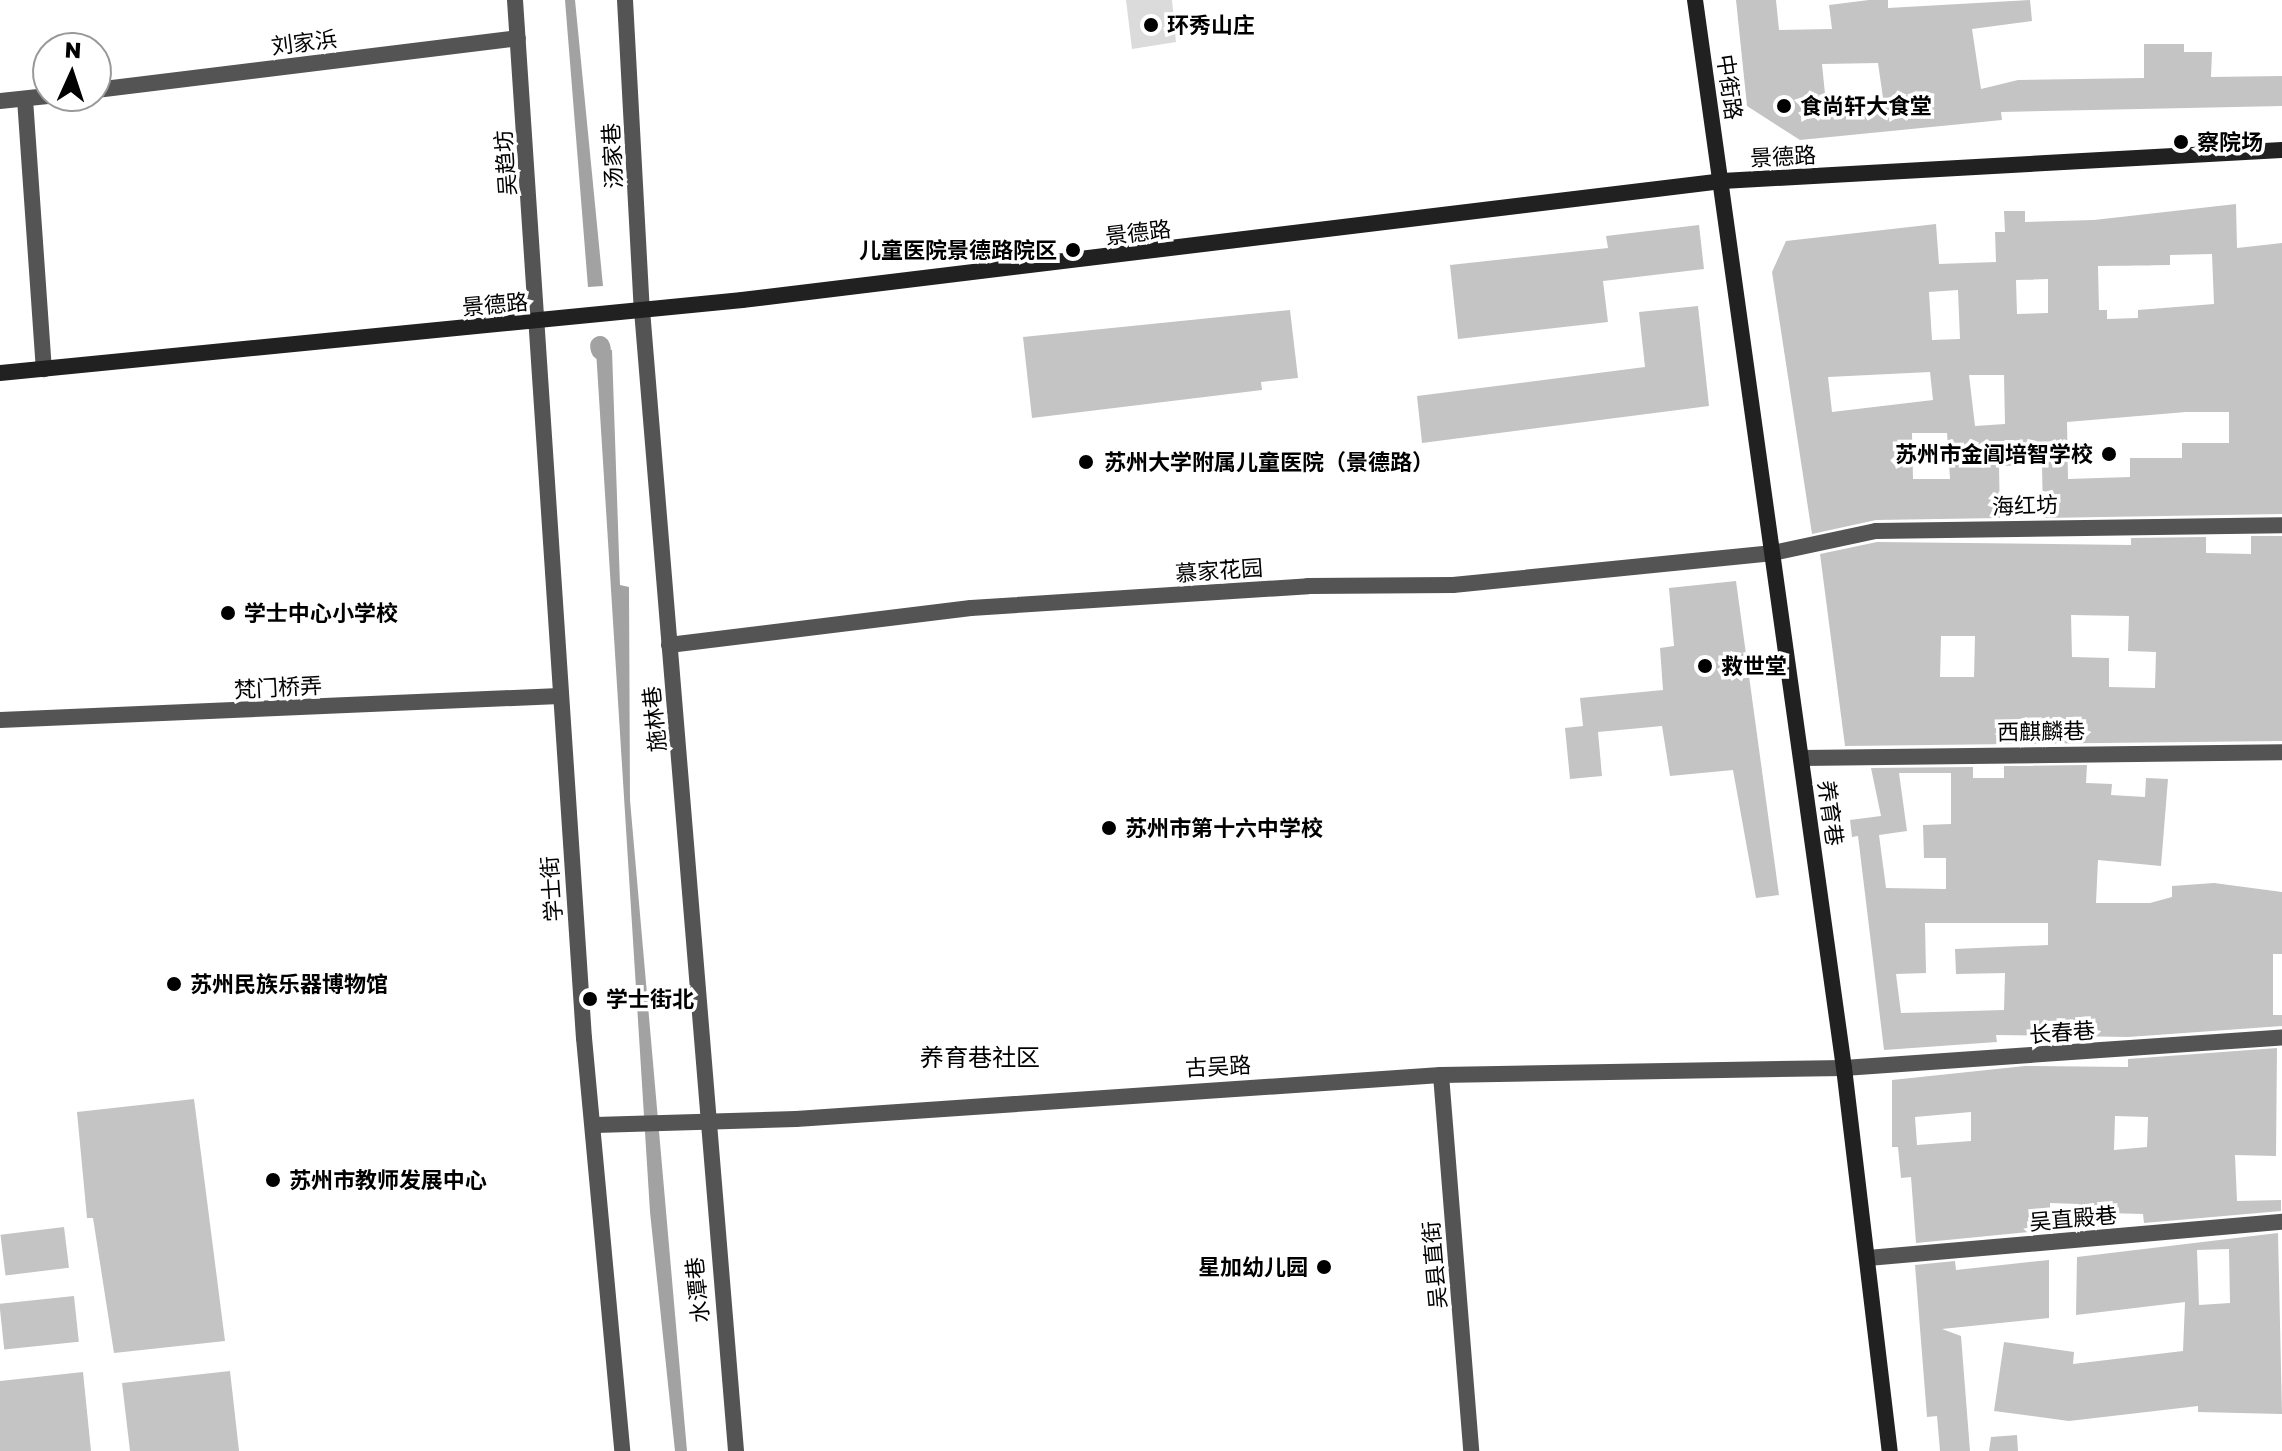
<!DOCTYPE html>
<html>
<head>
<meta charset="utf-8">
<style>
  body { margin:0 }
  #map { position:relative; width:2282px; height:1451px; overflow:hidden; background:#fff; font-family:"Golos Text","Noto Sans SC",sans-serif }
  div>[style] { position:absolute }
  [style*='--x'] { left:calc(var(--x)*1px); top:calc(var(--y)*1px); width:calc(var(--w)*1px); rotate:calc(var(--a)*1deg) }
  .green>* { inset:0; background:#dbdbdb }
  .water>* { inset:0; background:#a2a2a2 }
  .canal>* { height:20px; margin:-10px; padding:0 10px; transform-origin:10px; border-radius:10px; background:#a2a2a2 }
  .building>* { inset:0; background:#c4c4c4; transform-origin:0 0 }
  .minor>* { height:16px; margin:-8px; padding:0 8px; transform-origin:8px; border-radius:8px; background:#545454 }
  .tertiary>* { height:16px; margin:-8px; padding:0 8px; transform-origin:8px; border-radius:8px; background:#545454 }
  .secondary>* { height:16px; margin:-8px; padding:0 8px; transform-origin:8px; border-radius:8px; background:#212121 }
  .dots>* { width:22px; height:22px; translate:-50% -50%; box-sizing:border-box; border:4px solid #fff; border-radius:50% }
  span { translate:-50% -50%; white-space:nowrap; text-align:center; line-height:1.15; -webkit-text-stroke:7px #fff; paint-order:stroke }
  .poi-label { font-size:22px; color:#000; font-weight:700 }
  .left { translate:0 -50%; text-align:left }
  .right { translate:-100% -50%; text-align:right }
  .street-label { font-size:22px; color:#000 }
  .neighbourhood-label { font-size:24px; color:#000 }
  .north { position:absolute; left:32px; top:32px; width:80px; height:80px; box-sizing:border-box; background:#fff; border:2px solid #999; border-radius:50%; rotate:3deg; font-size:22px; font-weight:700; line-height:32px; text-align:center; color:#000 }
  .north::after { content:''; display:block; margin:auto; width:28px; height:36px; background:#000; clip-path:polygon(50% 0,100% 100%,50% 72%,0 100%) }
</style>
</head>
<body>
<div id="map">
  <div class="green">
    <div style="clip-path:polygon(1126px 0,1172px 0,1176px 42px,1132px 49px)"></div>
  </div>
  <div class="water">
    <div style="clip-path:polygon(565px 0,575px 0,603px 286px,588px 287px)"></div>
    <div style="clip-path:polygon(596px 350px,612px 350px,620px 585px,629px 587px,630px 800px,687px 1451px,675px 1451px,650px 1212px)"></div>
  </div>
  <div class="canal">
    <div style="--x:600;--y:346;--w:4;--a:76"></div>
  </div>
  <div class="building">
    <div style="clip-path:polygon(evenodd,1736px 0,1776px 0,1779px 30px,1832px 29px,1829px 5px,1869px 0,1888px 0,1888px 8px,2030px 0,2032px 21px,1972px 29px,1981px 89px,2018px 80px,2144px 78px,2144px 44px,2184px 44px,2184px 52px,2212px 52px,2211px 77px,2282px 76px,2282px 106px,2001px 112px,2002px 120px,1800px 140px,1747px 106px,1736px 0,1878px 63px,1883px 98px,1826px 104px,1822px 64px,1878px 63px)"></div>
    <div style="clip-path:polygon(evenodd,2236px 204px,2237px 248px,2282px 243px,2282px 514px,2043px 518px,2042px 465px,1999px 466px,2000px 518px,1876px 520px,1812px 534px,1772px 272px,1786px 241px,1936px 224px,1939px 264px,1996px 262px,1995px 232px,2005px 232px,2004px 211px,2025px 211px,2025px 222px,2094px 220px,2236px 204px,2212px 254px,2214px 304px,2138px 310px,2138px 318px,2107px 319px,2107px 310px,2099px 310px,2098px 266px,2170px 265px,2170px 255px,2212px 254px,2236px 204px,2048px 279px,2048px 313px,2017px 314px,2016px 280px,2048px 279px,2236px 204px,1958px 290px,1960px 339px,1932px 340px,1929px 292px,1958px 290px,2236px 204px,1930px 372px,1933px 400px,1832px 412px,1828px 377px,1930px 372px,2236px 204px,1969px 375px,2004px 375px,2005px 424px,1975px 426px,1969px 375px,2236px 204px,2186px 412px,2229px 412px,2229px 443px,2182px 443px,2182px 458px,2130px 458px,2130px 477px,2068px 479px,2067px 422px,2186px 412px,2236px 204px,1912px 433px,1947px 433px,1950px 479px,1913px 479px,1912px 433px)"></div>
    <div style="clip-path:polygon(1699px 225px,1704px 269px,1603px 281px,1608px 322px,1458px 339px,1450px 265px,1608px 248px,1606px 236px)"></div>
    <div style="clip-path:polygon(1698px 306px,1709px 406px,1422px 443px,1417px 396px,1645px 367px,1639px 312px)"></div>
    <div style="clip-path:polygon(1290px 310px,1298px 378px,1261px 382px,1262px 390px,1032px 418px,1023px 337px)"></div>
    <div style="clip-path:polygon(evenodd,2251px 536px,2282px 536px,2282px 741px,1845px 746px,1820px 554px,1877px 542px,2131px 545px,2131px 538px,2206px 537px,2206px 553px,2251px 554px,2251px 536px,2071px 615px,2129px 616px,2128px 651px,2156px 652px,2155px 688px,2109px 687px,2109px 658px,2072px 657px,2071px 615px,2251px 536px,1941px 636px,1975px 636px,1974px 677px,1940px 677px,1941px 636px)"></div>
    <div style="clip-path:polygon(1736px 581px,1779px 895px,1756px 898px,1733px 770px,1670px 776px,1662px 726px,1598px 732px,1602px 776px,1570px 779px,1565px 728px,1583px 726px,1580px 698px,1663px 690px,1660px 648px,1674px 646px,1669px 588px)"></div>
    <div style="clip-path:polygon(evenodd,2087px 765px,2086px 783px,2112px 784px,2111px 795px,2145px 797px,2146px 778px,2168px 779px,2161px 866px,2098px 860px,2096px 903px,2150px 903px,2172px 897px,2172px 886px,2214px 883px,2282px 892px,2282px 954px,2273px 954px,2273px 1015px,2282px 1015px,2282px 1026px,2128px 1037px,1996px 1035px,1997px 1042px,1884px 1050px,1858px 836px,1852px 837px,1850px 820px,1881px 816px,1871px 768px,1973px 767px,1973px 778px,2004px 778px,2004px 766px,2087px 765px,1899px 773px,1951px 773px,1951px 824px,1923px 825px,1924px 858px,1946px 858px,1946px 889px,1886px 888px,1879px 835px,1907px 831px,1899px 773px,2087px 765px,1925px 923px,2048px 923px,2048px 945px,1955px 949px,1956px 974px,2005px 973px,2004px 1010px,1901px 1013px,1896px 974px,1926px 973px,1925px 923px)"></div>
    <div style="clip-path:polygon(evenodd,2277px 1048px,2276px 1156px,2235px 1155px,2237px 1201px,2281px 1200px,2281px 1211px,2144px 1223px,2143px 1214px,2105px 1213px,2105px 1226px,2078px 1229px,2079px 1204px,2050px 1203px,2050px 1230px,1916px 1243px,1911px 1177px,1901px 1178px,1898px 1147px,1892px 1147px,1892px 1080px,2025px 1066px,2128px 1067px,2128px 1059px,2277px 1048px,1971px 1112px,1971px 1141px,1917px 1145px,1915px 1117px,1971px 1112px,2277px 1048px,2115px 1116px,2148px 1117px,2147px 1147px,2114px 1150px,2115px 1116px)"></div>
    <div style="clip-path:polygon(194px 1099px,225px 1341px,114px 1353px,93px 1218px,87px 1218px,77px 1112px)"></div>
    <div style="left:64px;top:1227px;width:41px;height:64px;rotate:83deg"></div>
    <div style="clip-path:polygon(evenodd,2278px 1233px,2282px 1414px,2198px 1412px,2198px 1406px,2069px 1421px,1994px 1411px,2004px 1342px,2074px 1352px,2073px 1364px,2183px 1351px,2185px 1302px,2076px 1315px,2077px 1257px,2278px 1233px,2229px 1249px,2230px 1303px,2199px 1305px,2197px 1250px,2229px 1249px)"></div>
    <div style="clip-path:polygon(2049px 1260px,2049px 1318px,1942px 1329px,1961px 1336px,1970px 1451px,1940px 1451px,1937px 1416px,1927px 1417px,1915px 1265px,1955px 1261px,1956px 1270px)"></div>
    <div style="left:74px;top:1296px;width:46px;height:75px;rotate:84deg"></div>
    <div style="clip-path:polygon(230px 1371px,239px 1451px,130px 1451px,122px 1383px)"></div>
    <div style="clip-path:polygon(83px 1372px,91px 1451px,0 1451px,0 1381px)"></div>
    <div style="clip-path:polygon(2017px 1435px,2018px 1451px,1989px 1451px,1991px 1437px)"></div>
  </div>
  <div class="minor">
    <div style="--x:96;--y:90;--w:425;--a:-7"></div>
    <div style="--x:25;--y:99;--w:271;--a:86"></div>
    <div style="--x:0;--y:101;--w:48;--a:-5.9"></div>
    <div style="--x:642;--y:310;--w:1145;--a:85.29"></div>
    <div style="--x:669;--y:645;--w:304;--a:-7"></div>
    <div style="--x:971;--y:608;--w:338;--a:-3.7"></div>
    <div style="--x:1308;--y:586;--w:145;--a:-0.4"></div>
    <div style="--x:1453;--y:585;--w:322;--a:-5.7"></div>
    <div style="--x:1773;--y:553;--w:105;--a:-12.1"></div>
    <div style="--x:1876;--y:531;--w:406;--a:-0.8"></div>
    <div style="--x:0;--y:720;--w:560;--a:-2.46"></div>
    <div style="--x:1802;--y:758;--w:480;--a:-0.7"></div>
    <div style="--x:1441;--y:1075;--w:377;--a:85.4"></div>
    <div style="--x:595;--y:1125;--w:201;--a:-1.7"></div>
    <div style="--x:796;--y:1119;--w:646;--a:-3.9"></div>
    <div style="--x:1441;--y:1075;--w:403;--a:-1"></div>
    <div style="--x:1844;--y:1068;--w:439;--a:-4"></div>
    <div style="--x:1868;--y:1258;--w:416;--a:-5"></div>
  </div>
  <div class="tertiary">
    <div style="--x:515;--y:0;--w:1040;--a:86.2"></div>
    <div style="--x:584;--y:1038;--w:415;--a:84.7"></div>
    <div style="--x:625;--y:0;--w:310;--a:86.9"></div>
  </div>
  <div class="secondary">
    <div style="--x:1695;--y:0;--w:1078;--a:82.06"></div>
    <div style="--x:1844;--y:1068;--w:386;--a:83.2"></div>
    <div style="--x:0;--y:373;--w:746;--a:-5.62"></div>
    <div style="--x:742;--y:300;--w:987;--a:-6.92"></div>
    <div style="--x:1722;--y:181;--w:561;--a:-3.17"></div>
  </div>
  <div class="dots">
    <div style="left:1151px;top:25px;background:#000"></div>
    <div style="left:1784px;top:106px;background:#000"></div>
    <div style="left:2181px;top:142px;background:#000"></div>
    <div style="left:1073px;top:250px;background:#000"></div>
    <div style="left:2109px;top:454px;background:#000"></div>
    <div style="left:1086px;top:462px;background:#000"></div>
    <div style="left:228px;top:613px;background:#000"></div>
    <div style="left:1705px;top:666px;background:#000"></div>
    <div style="left:1109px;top:828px;background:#000"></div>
    <div style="left:174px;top:984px;background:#000"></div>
    <div style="left:590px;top:999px;background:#000"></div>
    <div style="left:273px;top:1180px;background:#000"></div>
    <div style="left:1324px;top:1267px;background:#000"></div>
  </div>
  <div class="poi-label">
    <span class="left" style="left:1167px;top:25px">环秀山庄</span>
    <span class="left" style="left:1800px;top:106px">食尚轩大食堂</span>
    <span class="left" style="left:2197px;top:142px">察院场</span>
    <span class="right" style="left:1057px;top:250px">儿童医院景德路院区</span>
    <span class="right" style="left:2093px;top:454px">苏州市金阊培智学校</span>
    <span class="left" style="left:1104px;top:462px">苏州大学附属儿童医院（景德路）</span>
    <span class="left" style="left:244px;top:613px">学士中心小学校</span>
    <span class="left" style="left:1721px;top:666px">救世堂</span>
    <span class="left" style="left:1125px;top:828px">苏州市第十六中学校</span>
    <span class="left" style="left:190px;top:984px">苏州民族乐器博物馆</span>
    <span class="left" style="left:606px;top:999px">学士街北</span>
    <span class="left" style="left:289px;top:1180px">苏州市教师发展中心</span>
    <span class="right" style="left:1308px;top:1267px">星加幼儿园</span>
  </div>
  <div class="street-label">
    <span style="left:304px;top:42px;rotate:-7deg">刘家浜</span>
    <span style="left:1730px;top:87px;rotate:82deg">中街路</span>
    <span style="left:612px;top:156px;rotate:-93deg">汤家巷</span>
    <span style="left:1783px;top:156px;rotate:-3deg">景德路</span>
    <span style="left:505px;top:163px;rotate:-94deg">吴趋坊</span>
    <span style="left:1138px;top:232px;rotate:-7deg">景德路</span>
    <span style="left:495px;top:304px;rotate:-5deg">景德路</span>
    <span style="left:2025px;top:505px;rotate:-2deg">海红坊</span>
    <span style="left:1219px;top:570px;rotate:-4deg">慕家花园</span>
    <span style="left:278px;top:687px;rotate:-3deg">梵门桥弄</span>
    <span style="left:654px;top:719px;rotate:-96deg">施林巷</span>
    <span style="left:2041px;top:731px;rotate:-1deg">西麒麟巷</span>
    <span style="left:1831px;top:813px;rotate:82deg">养育巷</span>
    <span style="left:551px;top:889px;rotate:-94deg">学士街</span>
    <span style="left:2062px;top:1032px;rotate:-4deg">长春巷</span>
    <span style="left:1218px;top:1066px;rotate:-3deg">古吴路</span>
    <span style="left:2073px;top:1218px;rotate:-5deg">吴直殿巷</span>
    <span style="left:1434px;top:1265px;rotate:-95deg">吴县直街</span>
    <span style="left:697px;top:1290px;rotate:-96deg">水潭巷</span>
  </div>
  <div class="neighbourhood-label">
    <span style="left:980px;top:1057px">养育巷社区</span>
  </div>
  <div class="north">N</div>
</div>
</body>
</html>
